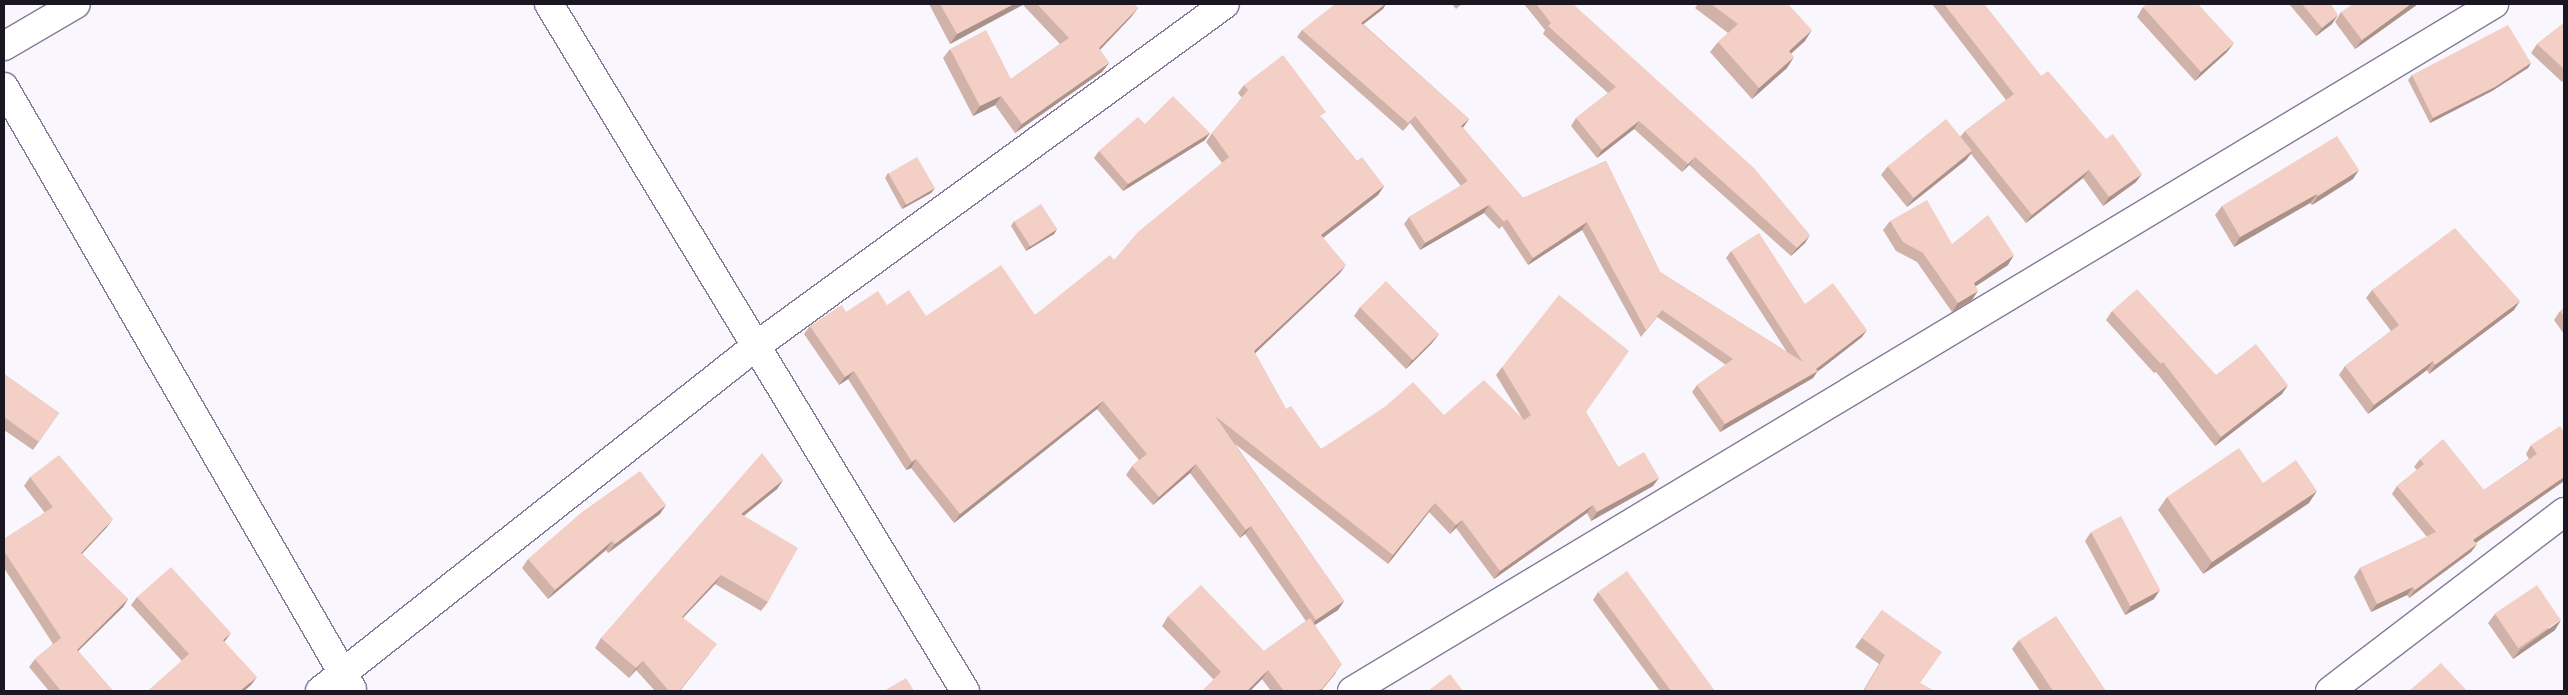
<!DOCTYPE html>
<html>
<head>
<meta charset="utf-8">
<style>
  body { margin:0 }
  #map { position:relative; width:2568px; height:695px; overflow:hidden; background:#f9f7fd; font-family:"Alegreya Sans",sans-serif }
  div>[style] { position:absolute }
  [style*='--x'] { left:calc(var(--x)*1px); top:calc(var(--y)*1px); width:calc(var(--w)*1px); rotate:calc(var(--a)*1deg) }
  .roads { filter:drop-shadow(1px 0 #837b97) drop-shadow(-1px 0 #837b97) drop-shadow(0 1px #837b97) drop-shadow(0 -1px #837b97) }
  .minor>* { height:28px; margin:-14px; padding:0 14px; transform-origin:14px; border-radius:14px; background:#fff }
  .wall>* { inset:0; background:#d1b2a9 }
  .shaded-wall>* { inset:0; background:#aa918a }
  .building>* { inset:0; background:#f3cfc5; transform-origin:0 0 }
  span { translate:-50% -50%; white-space:nowrap; text-align:center; line-height:1.15; -webkit-text-stroke:4.5px #fff; paint-order:stroke }
  .frame { position:absolute; inset:0; border:5px solid #1a1722; pointer-events:none }
</style>
</head>
<body>
<div id="map">
  <div class="roads">
    <div class="minor">
      <div style="--x:549;--y:4;--w:803;--a:58.8"></div>
      <div style="--x:4;--y:46;--w:83;--a:-30.3"></div>
      <div style="--x:4;--y:87;--w:695;--a:59.97"></div>
      <div style="--x:320;--y:691;--w:556;--a:-38.35"></div>
      <div style="--x:756;--y:346;--w:580;--a:-36.1"></div>
      <div style="--x:1352;--y:691;--w:1333;--a:-31.03"></div>
      <div style="--x:2330;--y:691;--w:295;--a:-37.4"></div>
    </div>
  </div>
  <div class="wall">
    <div style="clip-path:polygon(929px 4px,1133px 4px,1138px 8px,1131px 17px,1100px 50px,1109px 63px,1102px 72px,1015px 133px,995px 105px,973px 116px,943px 58px,950px 49px,1011px 79px,1060px 44px,1023px 5px,950px 44px)"></div>
    <div style="clip-path:polygon(1452px 4px,1462px 4px,1456px 9px)"></div>
    <div style="clip-path:polygon(1524px 4px,1573px 4px,1805px 243px,1791px 256px,1689px 165px,1682px 172px,1634px 129px,1597px 158px,1571px 126px,1576px 118px,1608px 93px,1543px 34px,1545px 30px)"></div>
    <div style="clip-path:polygon(1698px 4px,1788px 4px,1805px 41px,1791px 54px,1787px 68px,1752px 99px,1710px 52px,1718px 42px,1728px 33px,1695px 8px)"></div>
    <div style="clip-path:polygon(1932px 4px,1984px 4px,2041px 76px,2136px 182px,2103px 206px,2083px 178px,2026px 223px,1971px 154px,1966px 160px,1907px 207px,1881px 175px,1888px 166px,1960px 137px,1965px 131px,2006px 100px)"></div>
    <div style="clip-path:polygon(2289px 4px,2331px 4px,2332px 24px,2316px 36px)"></div>
    <div style="clip-path:polygon(2418px 4px,2355px 49px,2335px 22px,2341px 12px)"></div>
    <div style="clip-path:polygon(2143px 7px,2227px 52px,2195px 81px,2137px 17px)"></div>
    <div style="clip-path:polygon(1383px 9px,1363px 24px,1469px 119px,1463px 128px,1523px 198px,1606px 161px,1660px 272px,1787px 352px,1726px 258px,1731px 251px,1805px 304px,1862px 337px,1817px 372px,1813px 378px,1720px 432px,1692px 392px,1697px 385px,1726px 365px,1657px 317px,1641px 337px,1582px 230px,1528px 265px,1502px 226px,1499px 229px,1484px 213px,1420px 250px,1404px 224px,1409px 217px,1461px 186px,1410px 123px,1403px 131px,1297px 37px,1302px 30px)"></div>
    <div style="clip-path:polygon(2564px 23px,2564px 80px,2562px 82px,2531px 53px,2537px 44px)"></div>
    <div style="clip-path:polygon(2531px 63px,2528px 68px,2492px 91px,2430px 123px,2408px 80px,2412px 75px)"></div>
    <div style="clip-path:polygon(1244px 85px,1322px 118px,1357px 161px,1384px 186px,1378px 195px,1323px 238px,1340px 273px,1255px 353px,1286px 409px,1321px 449px,1444px 415px,1522px 418px,1496px 375px,1502px 367px,1586px 412px,1618px 467px,1653px 486px,1591px 521px,1587px 513px,1494px 579px,1456px 528px,1450px 534px,1429px 512px,1388px 564px,1235px 444px,1344px 601px,1338px 610px,1315px 625px,1336px 673px,1321px 691px,1271px 691px,1262px 679px,1250px 691px,1202px 691px,1214px 680px,1162px 626px,1168px 616px,1264px 651px,1306px 621px,1245px 534px,1240px 538px,1190px 473px,1153px 505px,1126px 475px,1132px 466px,1139px 460px,1097px 409px,954px 523px,911px 468px,906px 470px,848px 379px,839px 385px,804px 334px,810px 326px,846px 312px,887px 305px,926px 316px,1035px 315px,1114px 260px,1222px 163px,1206px 142px,1212px 133px,1242px 98px,1238px 93px)"></div>
    <div style="clip-path:polygon(1145px 124px,1210px 133px,1205px 140px,1123px 191px,1094px 158px,1099px 151px)"></div>
    <div style="clip-path:polygon(888px 173px,935px 188px,931px 193px,902px 209px,885px 178px)"></div>
    <div style="clip-path:polygon(2353px 179px,2312px 205px,2310px 203px,2234px 247px,2215px 215px,2222px 206px)"></div>
    <div style="clip-path:polygon(1014px 221px,1057px 229px,1054px 234px,1026px 251px,1011px 226px)"></div>
    <div style="clip-path:polygon(1890px 221px,1952px 244px,2008px 265px,1976px 286px,1972px 300px,1952px 312px,1917px 262px,1896px 251px,1883px 230px)"></div>
    <div style="clip-path:polygon(2372px 290px,2514px 310px,2429px 374px,2427px 370px,2368px 414px,2339px 375px,2345px 366px,2391px 331px,2366px 298px)"></div>
    <div style="clip-path:polygon(1360px 307px,1439px 334px,1432px 343px,1406px 369px,1354px 316px)"></div>
    <div style="clip-path:polygon(2564px 308px,2564px 334px,2554px 320px,2560px 311px)"></div>
    <div style="clip-path:polygon(2112px 311px,2216px 375px,2282px 394px,2215px 446px,2156px 372px,2154px 373px,2106px 320px)"></div>
    <div style="clip-path:polygon(4px 374px,59px 413px,33px 450px,4px 430px)"></div>
    <div style="clip-path:polygon(2531px 445px,2564px 481px,2476px 543px,2477px 544px,2471px 552px,2409px 598px,2407px 595px,2371px 612px,2354px 577px,2360px 568px,2427px 537px,2392px 494px,2397px 486px,2417px 470px,2414px 467px,2420px 459px,2484px 490px,2529px 459px,2526px 454px)"></div>
    <div style="clip-path:polygon(30px 477px,107px 527px,82px 554px,128px 599px,123px 607px,78px 651px,113px 691px,49px 691px,29px 667px,35px 659px,53px 644px,4px 568px,4px 539px,45px 513px,24px 486px)"></div>
    <div style="clip-path:polygon(783px 480px,777px 489px,744px 516px,768px 602px,761px 611px,715px 584px,683px 618px,710px 653px,680px 691px,655px 691px,636px 670px,629px 678px,595px 648px,601px 638px)"></div>
    <div style="clip-path:polygon(2263px 483px,2309px 503px,2203px 574px,2158px 510px,2167px 497px)"></div>
    <div style="clip-path:polygon(660px 514px,608px 553px,606px 550px,548px 599px,522px 568px,528px 559px)"></div>
    <div style="clip-path:polygon(2091px 532px,2154px 599px,2125px 615px,2085px 541px)"></div>
    <div style="clip-path:polygon(1598px 592px,1715px 691px,1660px 691px,1593px 600px)"></div>
    <div style="clip-path:polygon(137px 597px,225px 642px,251px 685px,244px 691px,148px 691px,182px 661px,131px 605px)"></div>
    <div style="clip-path:polygon(1882px 610px,1920px 683px,1934px 691px,1863px 691px,1879px 664px,1855px 647px)"></div>
    <div style="clip-path:polygon(2495px 614px,2555px 630px,2513px 659px,2488px 623px)"></div>
    <div style="clip-path:polygon(2019px 640px,2106px 691px,2040px 691px,2012px 649px)"></div>
  </div>
  <div class="shaded-wall">
    <div style="clip-path:polygon(1014px 4px,1024px 4px,950px 44px,957px 34px)"></div>
    <div style="clip-path:polygon(1385px 4px,1386px 4px,1383px 9px,1356px 30px,1361px 23px)"></div>
    <div style="clip-path:polygon(2411px 4px,2418px 4px,2355px 49px,2362px 40px)"></div>
    <div style="clip-path:polygon(1138px 8px,1131px 17px,1092px 58px,1099px 48px)"></div>
    <div style="clip-path:polygon(2338px 15px,2332px 24px,2316px 36px,2322px 28px)"></div>
    <div style="clip-path:polygon(1812px 30px,1805px 41px,1781px 62px,1789px 51px)"></div>
    <div style="clip-path:polygon(2234px 43px,2227px 52px,2195px 81px,2201px 72px)"></div>
    <div style="clip-path:polygon(1794px 57px,1787px 68px,1752px 99px,1759px 88px)"></div>
    <div style="clip-path:polygon(1109px 63px,1102px 72px,1015px 133px,1022px 124px)"></div>
    <div style="clip-path:polygon(2531px 63px,2528px 68px,2492px 91px,2430px 123px,2433px 118px)"></div>
    <div style="clip-path:polygon(1001px 96px,995px 105px,973px 116px,980px 106px)"></div>
    <div style="clip-path:polygon(1469px 119px,1464px 126px,1456px 133px,1461px 126px)"></div>
    <div style="clip-path:polygon(1639px 121px,1634px 129px,1597px 158px,1602px 150px)"></div>
    <div style="clip-path:polygon(1210px 133px,1205px 140px,1123px 191px,1128px 184px)"></div>
    <div style="clip-path:polygon(1972px 151px,1966px 160px,1907px 207px,1914px 198px)"></div>
    <div style="clip-path:polygon(1695px 157px,1689px 165px,1682px 172px,1688px 164px)"></div>
    <div style="clip-path:polygon(2089px 170px,2083px 178px,2026px 223px,2032px 215px)"></div>
    <div style="clip-path:polygon(2359px 170px,2353px 179px,2312px 205px,2318px 196px)"></div>
    <div style="clip-path:polygon(2142px 174px,2136px 182px,2103px 206px,2109px 197px)"></div>
    <div style="clip-path:polygon(1384px 186px,1378px 195px,1315px 244px,1321px 235px)"></div>
    <div style="clip-path:polygon(935px 188px,931px 193px,902px 209px,906px 204px)"></div>
    <div style="clip-path:polygon(2317px 194px,2310px 203px,2234px 247px,2240px 237px)"></div>
    <div style="clip-path:polygon(1489px 205px,1484px 213px,1420px 250px,1425px 243px)"></div>
    <div style="clip-path:polygon(1587px 222px,1582px 230px,1528px 265px,1533px 258px)"></div>
    <div style="clip-path:polygon(1057px 229px,1054px 234px,1026px 251px,1030px 246px)"></div>
    <div style="clip-path:polygon(1810px 235px,1805px 243px,1791px 256px,1797px 248px)"></div>
    <div style="clip-path:polygon(2014px 255px,2008px 265px,1967px 292px,1974px 283px)"></div>
    <div style="clip-path:polygon(1346px 265px,1340px 273px,1248px 360px,1254px 351px)"></div>
    <div style="clip-path:polygon(1978px 291px,1972px 300px,1952px 312px,1958px 303px)"></div>
    <div style="clip-path:polygon(2520px 301px,2514px 310px,2429px 374px,2435px 365px)"></div>
    <div style="clip-path:polygon(1867px 330px,1862px 337px,1817px 372px,1813px 378px,1720px 432px,1725px 424px,1816px 369px)"></div>
    <div style="clip-path:polygon(1439px 334px,1432px 343px,1406px 369px,1412px 360px)"></div>
    <div style="clip-path:polygon(2433px 361px,2427px 370px,2368px 414px,2374px 405px)"></div>
    <div style="clip-path:polygon(854px 371px,848px 379px,839px 385px,845px 377px)"></div>
    <div style="clip-path:polygon(2288px 385px,2282px 394px,2215px 446px,2221px 437px)"></div>
    <div style="clip-path:polygon(1103px 401px,1097px 409px,954px 523px,960px 514px)"></div>
    <div style="clip-path:polygon(916px 459px,911px 468px,906px 470px,912px 462px)"></div>
    <div style="clip-path:polygon(1196px 464px,1190px 473px,1153px 505px,1159px 497px)"></div>
    <div style="clip-path:polygon(2564px 477px,2564px 481px,2468px 548px,2473px 540px)"></div>
    <div style="clip-path:polygon(1659px 478px,1653px 486px,1591px 521px,1597px 512px)"></div>
    <div style="clip-path:polygon(783px 480px,777px 489px,734px 523px,741px 514px)"></div>
    <div style="clip-path:polygon(2317px 491px,2309px 503px,2203px 574px,2212px 562px)"></div>
    <div style="clip-path:polygon(1435px 503px,1429px 512px,1388px 564px,1393px 555px)"></div>
    <div style="clip-path:polygon(666px 505px,660px 514px,608px 553px,615px 544px)"></div>
    <div style="clip-path:polygon(1593px 505px,1587px 513px,1494px 579px,1500px 571px)"></div>
    <div style="clip-path:polygon(113px 519px,107px 527px,75px 561px,81px 553px)"></div>
    <div style="clip-path:polygon(1462px 520px,1456px 528px,1450px 534px,1456px 525px)"></div>
    <div style="clip-path:polygon(1251px 526px,1245px 534px,1240px 538px,1246px 530px)"></div>
    <div style="clip-path:polygon(612px 541px,606px 550px,548px 599px,555px 590px)"></div>
    <div style="clip-path:polygon(2477px 544px,2471px 552px,2409px 598px,2415px 590px)"></div>
    <div style="clip-path:polygon(721px 575px,715px 584px,675px 626px,682px 617px)"></div>
    <div style="clip-path:polygon(2413px 587px,2407px 595px,2371px 612px,2377px 604px)"></div>
    <div style="clip-path:polygon(2160px 590px,2154px 599px,2125px 615px,2131px 606px)"></div>
    <div style="clip-path:polygon(128px 599px,123px 607px,71px 658px,77px 650px)"></div>
    <div style="clip-path:polygon(1344px 601px,1338px 610px,1310px 628px,1316px 620px)"></div>
    <div style="clip-path:polygon(2561px 620px,2555px 630px,2513px 659px,2520px 650px)"></div>
    <div style="clip-path:polygon(231px 633px,225px 641px,217px 648px,223px 640px)"></div>
    <div style="clip-path:polygon(643px 661px,636px 670px,629px 678px,636px 668px)"></div>
    <div style="clip-path:polygon(1342px 664px,1321px 691px,1315px 691px)"></div>
    <div style="clip-path:polygon(1268px 670px,1262px 679px,1250px 691px,1247px 691px)"></div>
    <div style="clip-path:polygon(257px 677px,251px 685px,244px 691px,240px 691px)"></div>
  </div>
  <div class="building">
    <div style="clip-path:polygon(940px 4px,1014px 4px,957px 34px)"></div>
    <div style="clip-path:polygon(1037px 4px,1133px 4px,1138px 8px,1099px 48px,1109px 63px,1022px 124px,1001px 96px,980px 106px,950px 49px,986px 30px,1011px 79px,1069px 38px)"></div>
    <div style="clip-path:polygon(1335px 4px,1385px 4px,1361px 23px,1469px 119px,1461px 126px,1523px 198px,1606px 161px,1660px 272px,1803px 362px,1731px 251px,1759px 233px,1805px 304px,1833px 283px,1867px 330px,1816px 369px,1818px 371px,1725px 424px,1697px 385px,1733px 359px,1662px 310px,1646px 330px,1587px 222px,1533px 258px,1507px 219px,1504px 222px,1489px 205px,1425px 243px,1409px 217px,1468px 181px,1415px 116px,1408px 123px,1302px 30px)"></div>
    <div style="clip-path:polygon(1536px 4px,1573px 4px,1754px 168px,1810px 235px,1797px 248px,1695px 157px,1688px 164px,1639px 121px,1602px 150px,1576px 118px,1616px 87px,1548px 26px,1551px 23px)"></div>
    <div style="clip-path:polygon(1711px 4px,1788px 4px,1812px 30px,1789px 51px,1794px 57px,1759px 88px,1718px 42px,1738px 24px)"></div>
    <div style="clip-path:polygon(1944px 4px,1984px 4px,2041px 76px,2048px 71px,2106px 139px,2113px 134px,2142px 174px,2109px 197px,2089px 170px,2032px 215px,1965px 131px,2014px 94px)"></div>
    <div style="clip-path:polygon(2147px 4px,2198px 4px,2234px 43px,2201px 72px,2143px 7px)"></div>
    <div style="clip-path:polygon(2302px 4px,2331px 4px,2338px 15px,2322px 28px)"></div>
    <div style="clip-path:polygon(2353px 4px,2411px 4px,2362px 40px,2341px 12px)"></div>
    <div style="clip-path:polygon(2564px 23px,2564px 69px,2537px 44px)"></div>
    <div style="clip-path:polygon(2508px 25px,2531px 63px,2495px 87px,2433px 118px,2412px 75px)"></div>
    <div style="clip-path:polygon(1283px 55px,1326px 112px,1320px 116px,1357px 161px,1362px 157px,1384px 186px,1321px 235px,1346px 265px,1254px 351px,1286px 409px,1291px 406px,1321px 449px,1386px 406px,1413px 382px,1444px 415px,1484px 380px,1524px 420px,1531px 415px,1502px 367px,1559px 295px,1629px 351px,1586px 412px,1618px 467px,1644px 452px,1659px 478px,1597px 512px,1593px 505px,1500px 571px,1462px 520px,1456px 525px,1435px 503px,1393px 555px,1215px 416px,1344px 601px,1316px 620px,1251px 526px,1246px 530px,1196px 464px,1159px 497px,1132px 466px,1147px 454px,1103px 401px,960px 514px,916px 459px,912px 462px,854px 371px,845px 377px,810px 326px,842px 305px,846px 312px,878px 291px,887px 305px,909px 290px,926px 316px,1001px 265px,1035px 315px,1110px 255px,1114px 260px,1138px 232px,1229px 157px,1212px 133px,1248px 90px,1244px 85px)"></div>
    <div style="clip-path:polygon(1173px 96px,1210px 133px,1128px 184px,1099px 151px,1138px 117px,1145px 124px)"></div>
    <div style="left:1946px;top:119px;width:41px;height:75px;rotate:51deg"></div>
    <div style="clip-path:polygon(2337px 136px,2359px 170px,2318px 196px,2317px 194px,2240px 237px,2222px 206px)"></div>
    <div style="left:917px;top:157px;width:36px;height:33px;rotate:60deg"></div>
    <div style="clip-path:polygon(1927px 200px,1952px 244px,1988px 215px,2014px 255px,1974px 283px,1978px 291px,1958px 303px,1923px 253px,1903px 242px,1890px 221px)"></div>
    <div style="left:1041px;top:204px;width:30px;height:32px;rotate:57deg"></div>
    <div style="clip-path:polygon(2455px 228px,2520px 301px,2435px 365px,2433px 361px,2374px 405px,2345px 366px,2399px 325px,2372px 290px)"></div>
    <div style="left:1386px;top:281px;width:75px;height:37px;rotate:45deg"></div>
    <div style="clip-path:polygon(2137px 289px,2216px 375px,2256px 344px,2288px 385px,2221px 437px,2163px 362px,2161px 364px,2112px 311px)"></div>
    <div style="clip-path:polygon(2564px 308px,2564px 316px,2560px 311px)"></div>
    <div style="clip-path:polygon(4px 374px,59px 413px,39px 442px,4px 417px)"></div>
    <div style="clip-path:polygon(2560px 426px,2564px 432px,2564px 477px,2473px 540px,2477px 544px,2415px 590px,2413px 587px,2377px 604px,2360px 568px,2436px 532px,2397px 486px,2424px 464px,2420px 459px,2443px 439px,2484px 490px,2537px 454px,2531px 445px)"></div>
    <div style="clip-path:polygon(2239px 448px,2263px 483px,2296px 460px,2317px 491px,2212px 562px,2167px 497px)"></div>
    <div style="clip-path:polygon(762px 453px,783px 480px,741px 514px,798px 548px,768px 602px,721px 575px,682px 617px,717px 644px,679px 691px,669px 691px,643px 661px,636px 668px,601px 638px)"></div>
    <div style="clip-path:polygon(59px 455px,113px 519px,81px 553px,128px 599px,77px 650px,113px 691px,61px 691px,35px 659px,61px 638px,4px 551px,4px 539px,53px 507px,30px 477px)"></div>
    <div style="clip-path:polygon(640px 471px,666px 505px,615px 544px,612px 541px,555px 590px,528px 559px,582px 512px)"></div>
    <div style="left:2121px;top:516px;width:84px;height:34px;rotate:62deg"></div>
    <div style="clip-path:polygon(171px 567px,231px 633px,223px 640px,257px 677px,240px 691px,148px 691px,189px 654px,137px 597px)"></div>
    <div style="clip-path:polygon(1627px 571px,1715px 691px,1671px 691px,1598px 592px)"></div>
    <div style="clip-path:polygon(1201px 585px,1264px 651px,1310px 618px,1342px 664px,1322px 689px,1315px 691px,1284px 691px,1268px 670px,1247px 691px,1202px 691px,1221px 672px,1168px 616px)"></div>
    <div style="left:2537px;top:585px;width:42px;height:51px;rotate:56deg"></div>
    <div style="clip-path:polygon(1882px 610px,1942px 652px,1920px 683px,1934px 691px,1864px 691px,1885px 655px,1862px 638px)"></div>
    <div style="clip-path:polygon(2056px 616px,2106px 691px,2053px 691px,2019px 640px)"></div>
    <div style="clip-path:polygon(2441px 663px,2467px 691px,2409px 691px)"></div>
    <div style="clip-path:polygon(1450px 674px,1463px 691px,1428px 691px)"></div>
    <div style="clip-path:polygon(906px 678px,914px 691px,884px 691px)"></div>
  </div>
  <div class="frame"></div>
</div>
</body>
</html>
